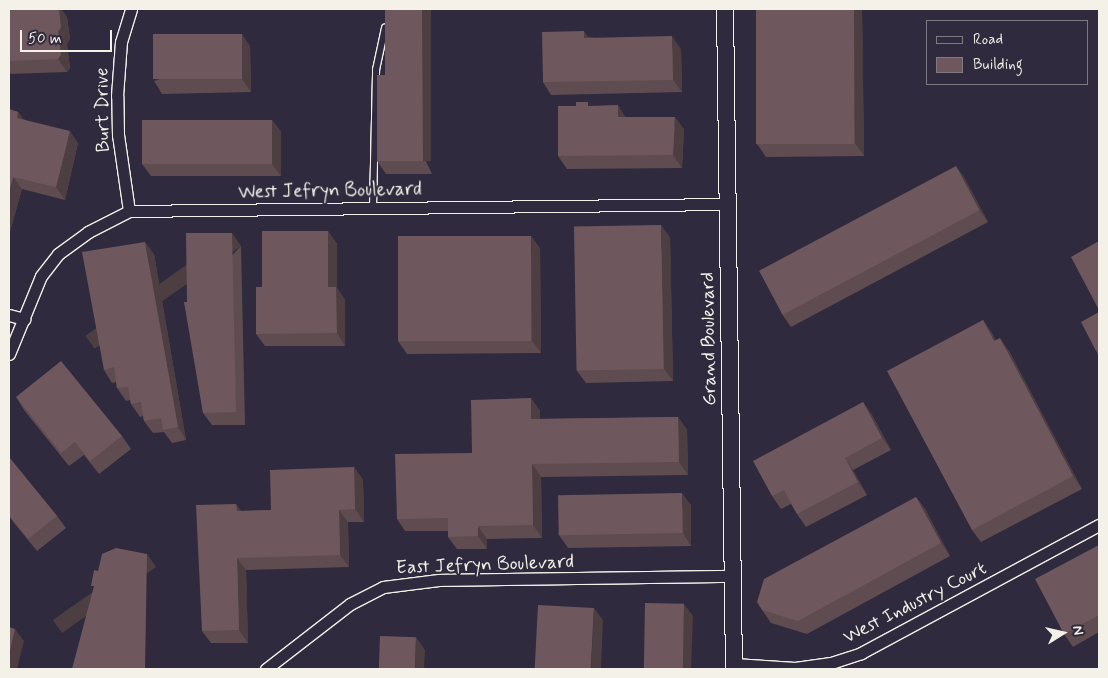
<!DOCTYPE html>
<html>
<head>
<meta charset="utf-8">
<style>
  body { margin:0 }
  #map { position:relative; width:1108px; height:678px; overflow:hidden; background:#2f2a3d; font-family:Mynerve,sans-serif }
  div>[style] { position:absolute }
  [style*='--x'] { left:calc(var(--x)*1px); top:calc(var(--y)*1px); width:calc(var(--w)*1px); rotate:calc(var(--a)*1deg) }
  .roads { filter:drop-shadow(1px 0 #f4f1e8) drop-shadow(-1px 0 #f4f1e8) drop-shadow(0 1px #f4f1e8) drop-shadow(0 -1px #f4f1e8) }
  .lane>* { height:5.5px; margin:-2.75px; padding:0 2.75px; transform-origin:2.75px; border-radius:2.75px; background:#2f2a3d }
  .street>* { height:11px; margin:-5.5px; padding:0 5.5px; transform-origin:5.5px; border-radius:5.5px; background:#2f2a3d }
  .secondary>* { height:16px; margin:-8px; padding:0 8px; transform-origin:8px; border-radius:8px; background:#2f2a3d }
  .wall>* { inset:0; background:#5f4c50 }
  .shaded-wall>* { inset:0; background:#4d3e41; transform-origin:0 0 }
  .building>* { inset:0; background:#6e585d; transform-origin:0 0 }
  span { translate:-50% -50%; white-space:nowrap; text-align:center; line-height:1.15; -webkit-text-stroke:4px #2f2a3d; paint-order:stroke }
  .street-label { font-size:19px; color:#f4f1e8 }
  .frame { position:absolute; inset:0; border:10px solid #f4f1e8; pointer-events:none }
  .legend { position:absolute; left:926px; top:20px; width:162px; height:65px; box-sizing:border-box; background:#2f2a3d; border:1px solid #7e7a81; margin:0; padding:6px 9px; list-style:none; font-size:15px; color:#f4f1e8 }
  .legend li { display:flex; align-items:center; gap:10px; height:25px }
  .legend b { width:25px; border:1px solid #7e7a81 }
  .north { position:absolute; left:1038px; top:608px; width:50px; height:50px; -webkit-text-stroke:4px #2f2a3d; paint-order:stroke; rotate:80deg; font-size:14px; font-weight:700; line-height:20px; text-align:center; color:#f4f1e8 }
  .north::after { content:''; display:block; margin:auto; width:18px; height:22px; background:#f4f1e8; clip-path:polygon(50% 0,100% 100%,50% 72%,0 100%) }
  .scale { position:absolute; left:20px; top:30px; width:92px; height:22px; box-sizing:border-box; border:2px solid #f4f1e8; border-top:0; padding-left:6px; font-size:15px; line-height:18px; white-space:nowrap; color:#f4f1e8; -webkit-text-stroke:4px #2f2a3d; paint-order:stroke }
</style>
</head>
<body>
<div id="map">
  <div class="roads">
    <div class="lane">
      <div style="--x:373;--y:207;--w:137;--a:-88.7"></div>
      <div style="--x:376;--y:70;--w:43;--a:-77.9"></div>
    </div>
    <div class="street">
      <div style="--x:129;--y:211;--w:77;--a:-98.2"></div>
      <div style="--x:118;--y:135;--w:39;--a:-91"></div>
      <div style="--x:117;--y:96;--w:54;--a:-85.8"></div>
      <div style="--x:121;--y:42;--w:34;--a:-73"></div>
      <div style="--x:9;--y:315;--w:16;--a:15"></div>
      <div style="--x:9;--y:354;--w:84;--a:-67.7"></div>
      <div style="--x:41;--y:276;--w:28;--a:-52"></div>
      <div style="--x:58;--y:254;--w:37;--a:-36"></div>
      <div style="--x:88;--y:232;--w:46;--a:-27.1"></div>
      <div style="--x:129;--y:211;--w:598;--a:-0.67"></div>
      <div style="--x:734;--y:664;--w:61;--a:3.8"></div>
      <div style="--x:795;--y:668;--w:36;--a:-8"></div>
      <div style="--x:831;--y:663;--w:32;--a:-18"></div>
      <div style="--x:861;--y:653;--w:270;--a:-28.3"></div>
      <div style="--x:266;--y:669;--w:106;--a:-37.7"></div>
      <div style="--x:350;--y:604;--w:37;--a:-27"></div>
      <div style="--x:383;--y:587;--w:56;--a:-7.1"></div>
      <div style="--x:439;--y:580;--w:293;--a:-0.8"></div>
    </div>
    <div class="secondary">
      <div style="--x:725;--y:9;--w:660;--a:89.22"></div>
    </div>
  </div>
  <div class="wall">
    <div style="clip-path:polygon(9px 9px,61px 9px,67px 17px,70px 39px,67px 44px,70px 68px,67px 72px,9px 74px)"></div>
    <div style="clip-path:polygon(862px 9px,864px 156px,766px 157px,757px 144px)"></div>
    <div style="clip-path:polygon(588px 37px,681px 49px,682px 92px,551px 95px,543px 82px)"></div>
    <div style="clip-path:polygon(250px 46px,251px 92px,162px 94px,154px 81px)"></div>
    <div style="clip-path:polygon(385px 75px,432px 174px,386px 174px,377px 161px)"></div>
    <div style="clip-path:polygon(576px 106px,590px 106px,626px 117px,684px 129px,682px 168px,567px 169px,558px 156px)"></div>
    <div style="clip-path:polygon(9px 109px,18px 112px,23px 119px,78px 143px,65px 200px,22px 189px,9px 235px)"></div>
    <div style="clip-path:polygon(272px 120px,281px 132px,281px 176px,151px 176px,142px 164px)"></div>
    <div style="clip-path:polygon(956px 166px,965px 179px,988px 222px,791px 327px,782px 314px)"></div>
    <div style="clip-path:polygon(328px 231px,337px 244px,337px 288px,345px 300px,345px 346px,265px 346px,256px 334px,262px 287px)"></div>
    <div style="clip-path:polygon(670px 237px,673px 381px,586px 383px,577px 371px)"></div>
    <div style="clip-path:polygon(241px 246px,245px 425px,212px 425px,203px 413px,187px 302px)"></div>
    <div style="clip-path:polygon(540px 248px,541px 353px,407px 354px,398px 341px)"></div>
    <div style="clip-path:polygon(154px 254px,186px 440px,172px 443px,164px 432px,153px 433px,144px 421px,143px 416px,140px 417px,131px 404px,130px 400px,126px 401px,117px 388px,116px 382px,112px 383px,104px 370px)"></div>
    <div style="clip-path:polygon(1099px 312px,1099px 356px,1096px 351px)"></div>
    <div style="clip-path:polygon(983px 320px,992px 333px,996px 341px,1009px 351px,1082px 489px,981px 542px,972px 530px)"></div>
    <div style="clip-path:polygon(16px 397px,122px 436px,131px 449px,99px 474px,84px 455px,69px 466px,24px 410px)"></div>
    <div style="clip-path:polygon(531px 398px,540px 411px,540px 419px,678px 417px,687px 430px,688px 475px,541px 477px,542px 538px,487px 539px,487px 549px,457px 549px,448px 537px,448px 531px,405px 531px,397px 519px,472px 453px)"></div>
    <div style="clip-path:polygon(863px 402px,872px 415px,891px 450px,853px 470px,867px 495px,806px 527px,797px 514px,791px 504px,781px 509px,772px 496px)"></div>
    <div style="clip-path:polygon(9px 457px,57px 516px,66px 528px,37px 551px,10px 518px,9px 520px)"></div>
    <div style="clip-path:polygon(354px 467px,363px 480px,364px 522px,348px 522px,349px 567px,246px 570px,248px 643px,211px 643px,202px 631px,236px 504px,241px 511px,271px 510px)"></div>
    <div style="clip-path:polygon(916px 497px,925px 509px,950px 556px,807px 634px,771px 623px,762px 610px)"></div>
    <div style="clip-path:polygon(691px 505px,691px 546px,568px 548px,559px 535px)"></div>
    <div style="clip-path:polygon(1099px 545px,1099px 632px,1073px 647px,1064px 634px)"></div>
  </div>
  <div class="shaded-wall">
    <div style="clip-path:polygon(59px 9px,61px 9px,67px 17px,70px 39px,67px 44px,70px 68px,67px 72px,58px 59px)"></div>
    <div style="left:422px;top:9px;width:9px;height:152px"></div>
    <div style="clip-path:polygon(854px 9px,862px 9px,864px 156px,855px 143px)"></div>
    <div style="clip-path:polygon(584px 31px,593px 44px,584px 38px)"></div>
    <div style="clip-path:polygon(242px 34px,250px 46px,251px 92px,242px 79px)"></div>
    <div style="clip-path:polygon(672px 36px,681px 49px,682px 92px,673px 80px)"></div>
    <div style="clip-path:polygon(618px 105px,626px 118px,618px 117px)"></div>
    <div style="clip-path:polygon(18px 112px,27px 124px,17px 118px)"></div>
    <div style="clip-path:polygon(675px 117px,684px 129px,682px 168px,673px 155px)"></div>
    <div style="clip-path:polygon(272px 120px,281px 132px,281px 176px,272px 164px)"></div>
    <div style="clip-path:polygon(70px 131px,78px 143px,65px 200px,56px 187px)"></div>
    <div style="clip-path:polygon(956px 166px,965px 179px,988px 222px,979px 210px)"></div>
    <div style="clip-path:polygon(13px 177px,22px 189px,9px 235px,9px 192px)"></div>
    <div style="clip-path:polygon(661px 225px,670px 237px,673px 381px,664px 369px)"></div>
    <div style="clip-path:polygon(328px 231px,337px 244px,337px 288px,345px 300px,345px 346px,337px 333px,328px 287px)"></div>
    <div style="left:232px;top:233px;width:16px;height:179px;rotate:55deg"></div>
    <div style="clip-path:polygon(531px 236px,540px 248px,541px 353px,532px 341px)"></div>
    <div style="clip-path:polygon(145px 242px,154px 254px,186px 440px,178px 427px)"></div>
    <div style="clip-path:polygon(983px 320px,992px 333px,1003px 354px,994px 341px)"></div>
    <div style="clip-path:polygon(1000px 338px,1009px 351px,1082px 489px,1073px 476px)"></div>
    <div style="clip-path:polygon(531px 398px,540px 411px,540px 431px,531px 419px)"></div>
    <div style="clip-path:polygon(863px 402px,872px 415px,891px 450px,882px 438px)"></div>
    <div style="clip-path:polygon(678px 417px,687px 430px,688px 475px,679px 462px)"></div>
    <div style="clip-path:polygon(845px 458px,853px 470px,867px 495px,858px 482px)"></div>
    <div style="clip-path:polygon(532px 464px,541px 477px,542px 538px,533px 525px)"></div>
    <div style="clip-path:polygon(354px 467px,363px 480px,364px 522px,355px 509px)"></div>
    <div style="clip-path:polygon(682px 493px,691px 505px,691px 546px,683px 533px)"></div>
    <div style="clip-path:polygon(916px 497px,925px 509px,950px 556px,941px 543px)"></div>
    <div style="clip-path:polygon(236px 504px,245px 517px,237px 511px)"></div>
    <div style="clip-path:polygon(339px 510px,348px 522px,349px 567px,340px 555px)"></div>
    <div style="clip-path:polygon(478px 526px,487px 539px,487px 549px,478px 536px)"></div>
    <div style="left:147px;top:554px;width:16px;height:115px;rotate:55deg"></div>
    <div style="clip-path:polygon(237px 558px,246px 570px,248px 643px,239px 630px)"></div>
    <div style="clip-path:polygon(684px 604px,693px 616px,691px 669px,682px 669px)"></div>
    <div style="clip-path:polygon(594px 608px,603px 620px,601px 669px,591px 669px)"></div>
    <div style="clip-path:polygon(15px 629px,24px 641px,17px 669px,9px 669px,9px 656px)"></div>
    <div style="clip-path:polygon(416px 637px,425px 650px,424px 669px,415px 669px)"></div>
  </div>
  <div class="building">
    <div style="clip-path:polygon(9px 9px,59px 9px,61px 27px,58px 32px,61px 55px,58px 59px,9px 61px)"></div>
    <div style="clip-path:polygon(385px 9px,422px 9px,423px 161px,377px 161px,377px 75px,385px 75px)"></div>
    <div style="left:756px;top:9px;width:98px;height:135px"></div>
    <div style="clip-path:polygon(584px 31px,584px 38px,672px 36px,673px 80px,543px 82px,542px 32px)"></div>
    <div style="left:242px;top:34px;width:45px;height:89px;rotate:90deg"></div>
    <div style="clip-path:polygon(576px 102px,588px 102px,588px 106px,618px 105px,618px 117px,675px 117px,673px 155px,558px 156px,558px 106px,576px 106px)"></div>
    <div style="clip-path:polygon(9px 109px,18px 112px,17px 118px,70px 131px,56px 187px,13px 177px,9px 192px)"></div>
    <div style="left:142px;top:120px;width:130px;height:44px"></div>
    <div style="left:956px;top:166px;width:50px;height:223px;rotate:62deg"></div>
    <div style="left:661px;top:225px;width:144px;height:87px;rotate:89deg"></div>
    <div style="clip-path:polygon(262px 231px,328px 231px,328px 287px,336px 287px,337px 333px,256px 334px,256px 287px,262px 287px)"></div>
    <div style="clip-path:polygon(186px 233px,232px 233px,236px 412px,203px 413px,184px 302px,187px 302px)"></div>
    <div style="left:398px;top:236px;width:133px;height:105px"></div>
    <div style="clip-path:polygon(1099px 241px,1099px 310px,1071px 257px)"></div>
    <div style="clip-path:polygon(145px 242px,178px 427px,163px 430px,161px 418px,144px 421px,141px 402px,131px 404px,128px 387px,117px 388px,114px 367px,104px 370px,82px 252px)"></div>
    <div style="clip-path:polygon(1099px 312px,1099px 349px,1096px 351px,1081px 322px)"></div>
    <div style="clip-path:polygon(983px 320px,994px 341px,1000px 338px,1073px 476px,972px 530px,887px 371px)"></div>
    <div style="clip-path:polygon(61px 361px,122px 436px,90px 461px,75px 442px,61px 453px,16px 397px)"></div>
    <div style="clip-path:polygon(531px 398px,531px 419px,678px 417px,679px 462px,532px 464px,533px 525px,478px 526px,478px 536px,448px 537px,448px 518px,397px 519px,395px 454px,472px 453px,471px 400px)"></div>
    <div style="clip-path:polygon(863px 402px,882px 438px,845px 458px,858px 482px,797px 514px,784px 490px,772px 496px,753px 461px)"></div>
    <div style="clip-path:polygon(9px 457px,57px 516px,28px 539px,9px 515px)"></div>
    <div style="clip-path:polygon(354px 467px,355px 509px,339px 510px,340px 555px,237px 558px,239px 630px,202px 631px,196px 505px,236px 504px,237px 511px,271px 510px,270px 470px)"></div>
    <div style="left:682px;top:493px;width:40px;height:124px;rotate:89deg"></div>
    <div style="clip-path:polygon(916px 497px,941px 543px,798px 621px,762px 610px,757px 602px,764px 579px)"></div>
    <div style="clip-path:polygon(1099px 545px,1099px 615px,1064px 634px,1035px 579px)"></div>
    <div style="clip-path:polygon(116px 548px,147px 554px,145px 669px,72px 669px,94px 586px,91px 586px,94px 570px,98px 571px,102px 554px)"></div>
    <div style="left:645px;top:603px;width:39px;height:66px;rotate:1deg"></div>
    <div style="left:538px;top:605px;width:56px;height:64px;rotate:3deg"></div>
    <div style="clip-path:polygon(9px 627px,15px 629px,9px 656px)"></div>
    <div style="left:380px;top:636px;width:36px;height:33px;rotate:2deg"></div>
  </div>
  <div class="street-label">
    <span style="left:103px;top:110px;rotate:-91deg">Burt Drive</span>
    <span style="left:330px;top:191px;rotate:-1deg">West Jefryn Boulevard</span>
    <span style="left:709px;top:339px;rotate:-91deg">Grand Boulevard</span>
    <span style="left:485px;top:565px;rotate:-2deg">East Jefryn Boulevard</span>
    <span style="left:915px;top:603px;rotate:-27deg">West Industry Court</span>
  </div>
  <div class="frame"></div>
  <ul class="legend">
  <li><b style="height:6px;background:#2f2a3d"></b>Road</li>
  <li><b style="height:14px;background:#6e585d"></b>Building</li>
  </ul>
  <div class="north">N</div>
  <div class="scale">50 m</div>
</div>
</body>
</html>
